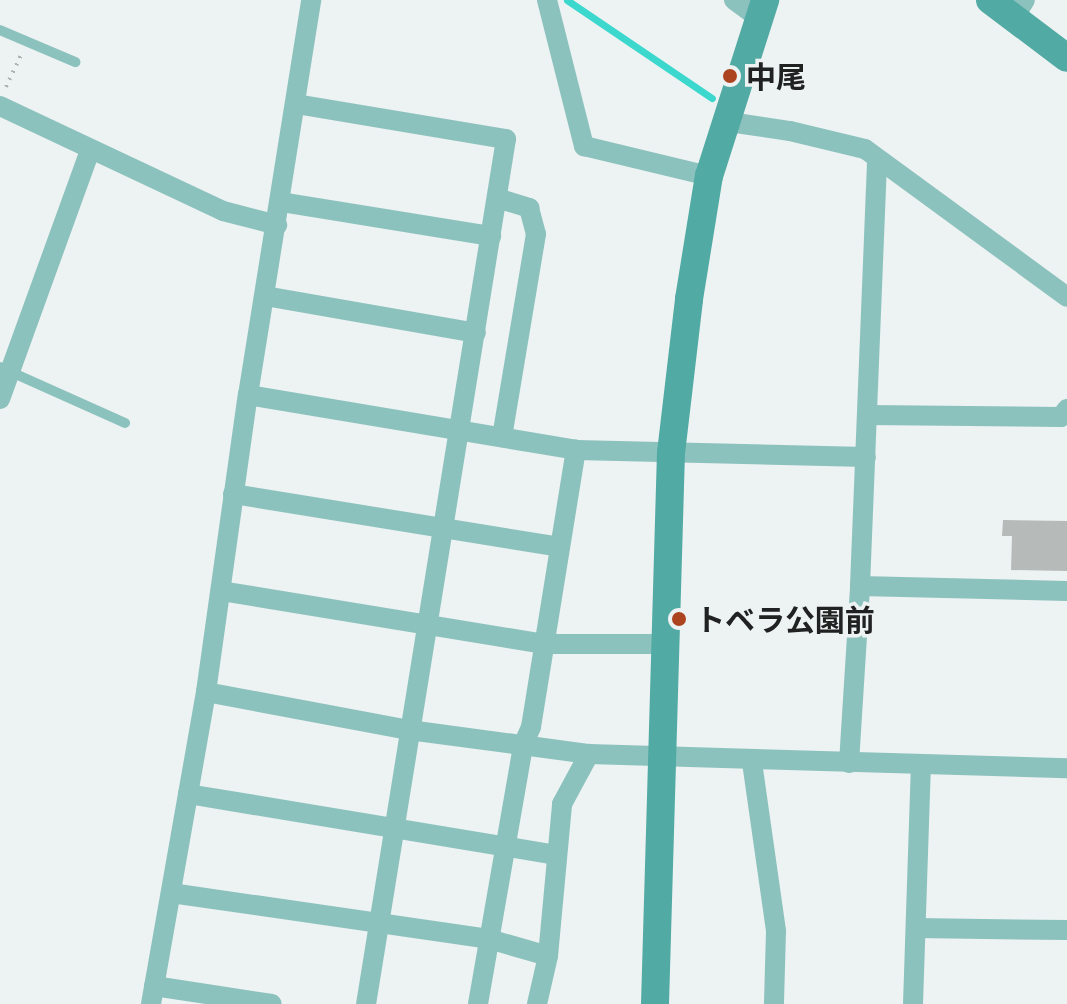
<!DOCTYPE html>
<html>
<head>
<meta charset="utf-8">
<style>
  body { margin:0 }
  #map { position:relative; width:1067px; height:1004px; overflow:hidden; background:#edf2f2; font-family:Commissioner,"Noto Sans JP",sans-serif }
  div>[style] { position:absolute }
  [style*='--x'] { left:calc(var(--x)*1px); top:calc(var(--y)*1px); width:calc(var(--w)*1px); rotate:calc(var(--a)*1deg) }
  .stream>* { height:7px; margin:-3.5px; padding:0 3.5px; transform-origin:3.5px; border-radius:3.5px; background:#3cd8ce }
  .building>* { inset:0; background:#b6bbba }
  .path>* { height:4px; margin-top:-2px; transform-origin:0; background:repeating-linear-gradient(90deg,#aeb2b2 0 2px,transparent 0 8px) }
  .lane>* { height:10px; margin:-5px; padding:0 5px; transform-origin:5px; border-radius:5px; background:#8cc2bd }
  .street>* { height:20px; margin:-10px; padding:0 10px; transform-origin:10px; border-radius:10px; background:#8cc2bd }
  .secondary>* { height:28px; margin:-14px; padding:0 14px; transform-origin:14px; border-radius:14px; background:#51aaa3 }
  .dots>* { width:22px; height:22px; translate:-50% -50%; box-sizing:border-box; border:4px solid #edf2f2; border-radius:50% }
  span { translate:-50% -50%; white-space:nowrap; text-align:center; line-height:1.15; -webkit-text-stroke:7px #edf2f2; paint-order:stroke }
  .poi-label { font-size:30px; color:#202222; font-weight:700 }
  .left { translate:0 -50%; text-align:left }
</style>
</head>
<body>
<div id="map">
  <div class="stream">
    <div style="--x:567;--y:0;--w:175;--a:34.1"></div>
  </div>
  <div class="building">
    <div style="clip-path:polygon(1003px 520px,1067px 521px,1067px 571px,1011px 570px,1012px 536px,1002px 536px)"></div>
  </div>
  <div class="path">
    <div style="--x:6;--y:87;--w:35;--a:-65"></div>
  </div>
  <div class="lane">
    <div style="--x:0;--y:30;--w:82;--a:23.1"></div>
    <div style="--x:0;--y:367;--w:137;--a:24.1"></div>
  </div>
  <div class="street">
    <div style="--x:547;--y:0;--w:151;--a:75.8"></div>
    <div style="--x:584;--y:146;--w:129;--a:13.5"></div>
    <div style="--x:734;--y:0;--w:29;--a:36"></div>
    <div style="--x:1014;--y:18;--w:21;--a:-59"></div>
    <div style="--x:296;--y:104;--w:213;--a:9.5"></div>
    <div style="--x:506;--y:139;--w:876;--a:99.19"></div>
    <div style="--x:0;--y:106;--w:246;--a:25.2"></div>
    <div style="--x:223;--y:211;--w:56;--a:14.5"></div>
    <div style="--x:729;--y:122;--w:62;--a:8.4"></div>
    <div style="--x:790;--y:131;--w:77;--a:13.5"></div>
    <div style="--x:865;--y:149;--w:250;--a:36.2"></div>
    <div style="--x:497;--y:198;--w:34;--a:17"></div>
    <div style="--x:529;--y:208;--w:27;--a:75"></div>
    <div style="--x:536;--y:234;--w:206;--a:99.5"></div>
    <div style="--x:281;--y:202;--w:213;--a:9.2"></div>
    <div style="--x:265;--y:296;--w:214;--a:9.9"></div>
    <div style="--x:248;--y:395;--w:333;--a:9.5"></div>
    <div style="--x:576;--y:450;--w:290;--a:1.4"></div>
    <div style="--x:0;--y:399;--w:265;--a:-70.1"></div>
    <div style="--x:868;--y:415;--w:193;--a:0.6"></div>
    <div style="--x:1061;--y:417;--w:10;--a:-53"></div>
    <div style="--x:233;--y:494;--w:331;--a:9.2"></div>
    <div style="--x:860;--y:586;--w:207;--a:1.4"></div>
    <div style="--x:221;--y:591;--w:327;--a:9.3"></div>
    <div style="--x:544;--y:644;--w:124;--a:0"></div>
    <div style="--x:206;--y:692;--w:207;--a:10.6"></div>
    <div style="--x:409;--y:730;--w:182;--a:7.6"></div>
    <div style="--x:589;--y:754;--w:478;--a:1.7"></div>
    <div style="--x:752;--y:762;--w:171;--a:81.9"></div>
    <div style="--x:776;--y:931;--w:73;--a:91.6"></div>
    <div style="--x:849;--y:763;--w:177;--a:-86.4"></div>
    <div style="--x:860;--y:586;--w:425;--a:-87.7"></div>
    <div style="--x:188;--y:794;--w:374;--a:9.4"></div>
    <div style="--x:171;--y:893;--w:321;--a:8.2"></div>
    <div style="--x:489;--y:939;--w:61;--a:16.1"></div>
    <div style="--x:916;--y:928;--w:151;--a:0.8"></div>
    <div style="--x:154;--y:986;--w:119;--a:8.7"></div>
    <div style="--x:151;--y:1004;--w:317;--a:-80"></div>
    <div style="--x:206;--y:692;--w:300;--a:-82"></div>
    <div style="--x:248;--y:395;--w:400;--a:-80.9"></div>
    <div style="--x:478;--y:1004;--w:263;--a:-80.1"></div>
    <div style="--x:523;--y:745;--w:20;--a:-66"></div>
    <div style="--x:531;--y:727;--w:281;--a:-80.8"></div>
    <div style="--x:537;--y:1004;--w:49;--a:-77.1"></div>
    <div style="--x:548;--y:956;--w:153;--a:-84.7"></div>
    <div style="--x:562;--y:804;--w:57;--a:-61.6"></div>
    <div style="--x:913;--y:1004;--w:240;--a:-88.1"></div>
  </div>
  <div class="secondary">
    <div style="--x:990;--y:0;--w:96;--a:37"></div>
    <div style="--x:655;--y:1004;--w:551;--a:-88.34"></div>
    <div style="--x:671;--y:453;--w:155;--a:-83.3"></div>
    <div style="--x:689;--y:299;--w:125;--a:-80.8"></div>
    <div style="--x:709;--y:176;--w:185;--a:-72.3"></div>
  </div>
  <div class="dots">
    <div style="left:730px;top:76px;background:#ab441f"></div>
    <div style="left:679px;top:619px;background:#ab441f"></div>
  </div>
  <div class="poi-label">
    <span class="left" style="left:746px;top:76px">中尾</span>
    <span class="left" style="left:695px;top:619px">トベラ公園前</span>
  </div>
</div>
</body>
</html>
